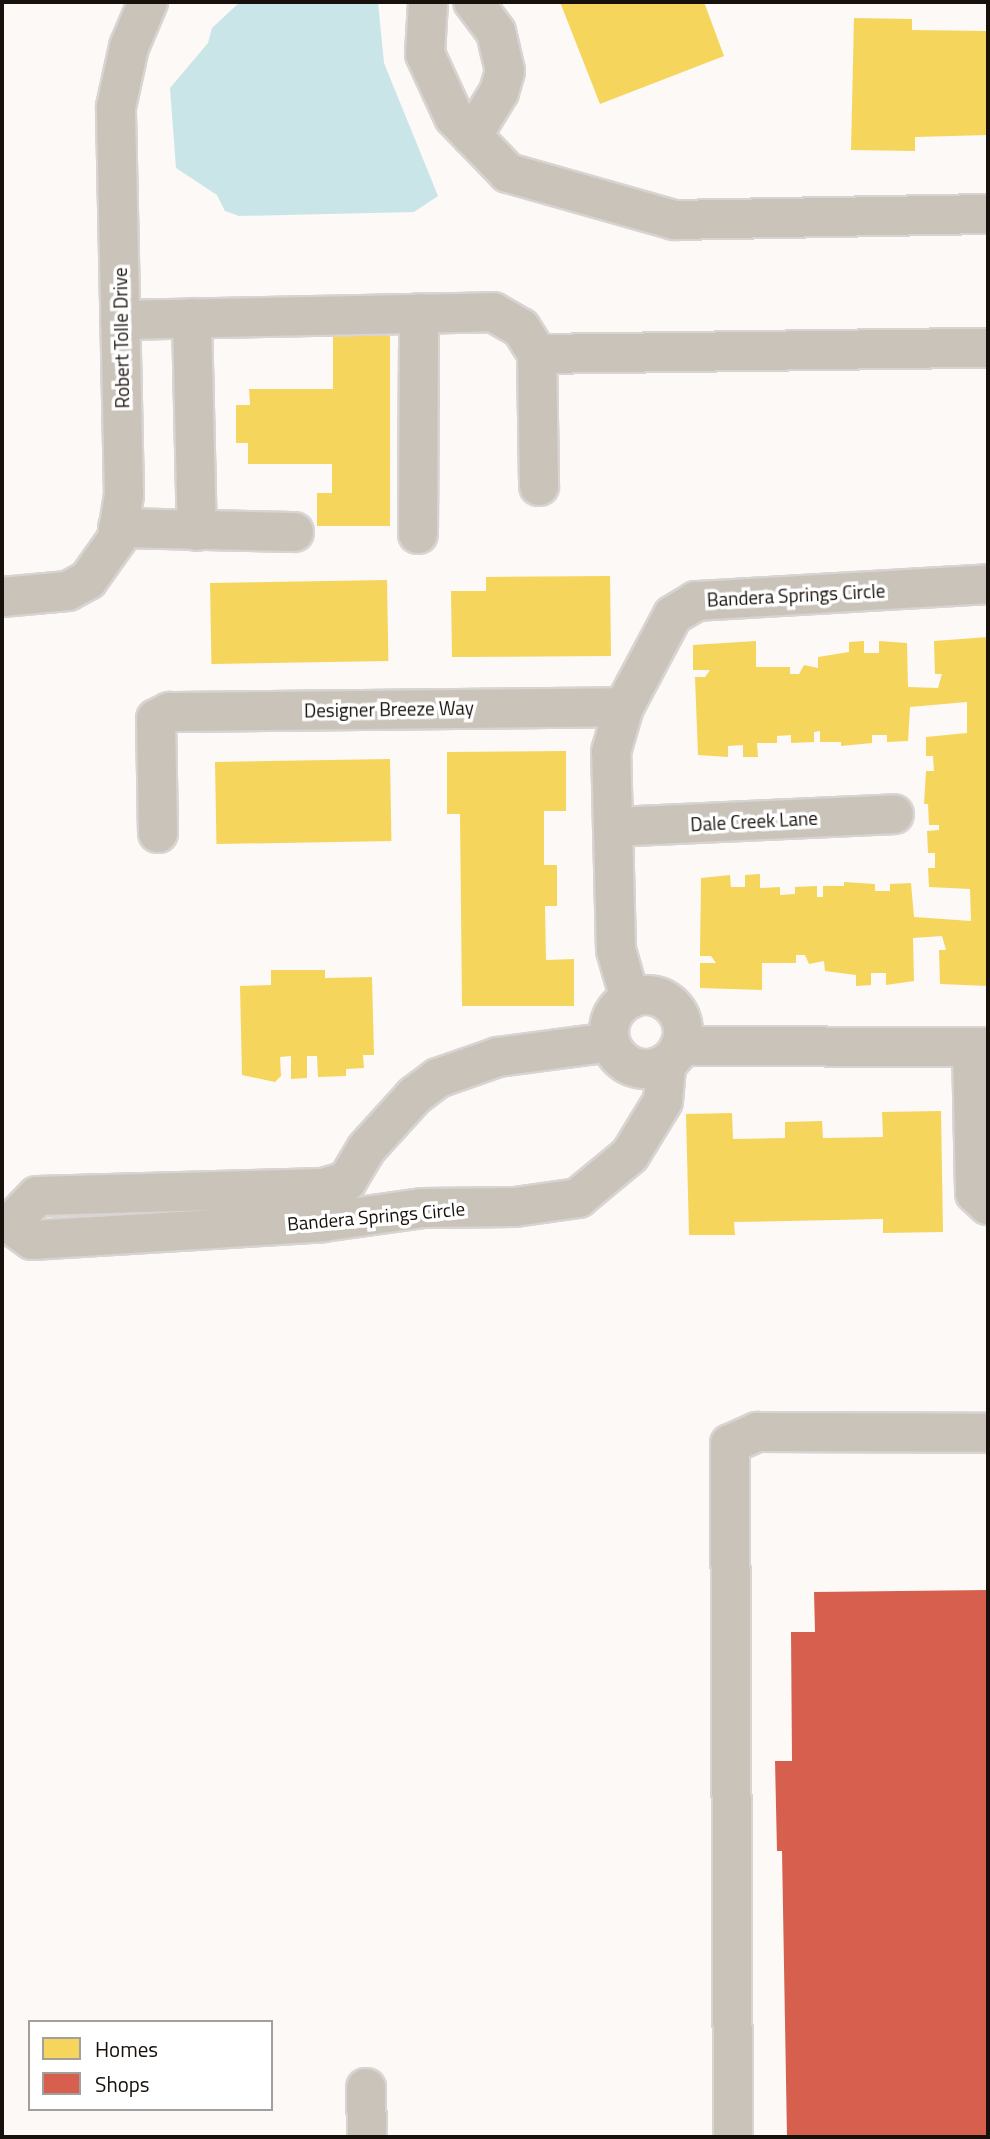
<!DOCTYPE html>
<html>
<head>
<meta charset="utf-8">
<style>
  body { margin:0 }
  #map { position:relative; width:990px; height:2139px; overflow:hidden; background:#fcf9f7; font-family:"Titillium Web",sans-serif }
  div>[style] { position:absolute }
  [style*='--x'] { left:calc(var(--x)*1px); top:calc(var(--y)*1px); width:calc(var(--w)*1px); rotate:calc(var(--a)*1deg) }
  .water>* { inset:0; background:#cae5e7 }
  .homes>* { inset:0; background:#f6d55c; transform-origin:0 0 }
  .shops>* { inset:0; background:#d6604d }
  .roads { filter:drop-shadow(2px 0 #d7d4d2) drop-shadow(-2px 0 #d7d4d2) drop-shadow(0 2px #d7d4d2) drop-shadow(0 -2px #d7d4d2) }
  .minor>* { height:38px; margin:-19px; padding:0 19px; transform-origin:19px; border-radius:19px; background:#cac3ba }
  .minor>.ring { margin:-19px; padding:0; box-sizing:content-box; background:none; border:38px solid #cac3ba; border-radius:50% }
  span { translate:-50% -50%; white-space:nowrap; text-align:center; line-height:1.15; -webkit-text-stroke:7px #fff; paint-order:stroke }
  .street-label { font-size:19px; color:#18100a }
  .frame { position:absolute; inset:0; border:4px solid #18100a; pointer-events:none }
  .legend { position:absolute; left:28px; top:2020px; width:245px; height:91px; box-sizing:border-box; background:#fff; border:2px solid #a39f9d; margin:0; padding:9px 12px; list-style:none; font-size:21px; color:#18100a }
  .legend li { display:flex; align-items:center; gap:14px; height:35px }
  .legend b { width:35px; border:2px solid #a39f9d }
</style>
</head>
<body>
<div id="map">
  <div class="water">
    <div style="clip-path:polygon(240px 2px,378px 2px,384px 63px,438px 196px,414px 212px,239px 216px,225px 211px,217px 195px,176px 168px,170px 88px,208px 43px,212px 28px)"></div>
  </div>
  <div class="homes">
    <div style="clip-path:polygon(560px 2px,704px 2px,724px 56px,600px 104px)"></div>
    <div style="clip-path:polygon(854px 18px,912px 19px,912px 30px,988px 31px,988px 135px,915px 137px,915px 151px,851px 150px)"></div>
    <div style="clip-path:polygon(390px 328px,390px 526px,317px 526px,317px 493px,332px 493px,332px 464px,248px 464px,248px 443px,236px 443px,236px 405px,250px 405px,249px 389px,333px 389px,333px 329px)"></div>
    <div style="clip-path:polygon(610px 576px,611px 656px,452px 657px,451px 591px,486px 591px,486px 577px)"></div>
    <div style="left:387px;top:580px;width:81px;height:177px;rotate:89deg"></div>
    <div style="clip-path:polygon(988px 637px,988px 986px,940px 984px,939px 950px,946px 950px,942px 936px,913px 938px,914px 981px,886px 985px,886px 973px,871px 973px,871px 985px,856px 986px,856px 975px,825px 971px,824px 961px,809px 964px,805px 955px,796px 955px,796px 963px,762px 963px,762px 990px,700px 988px,700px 963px,716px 963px,711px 956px,700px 956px,701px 878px,730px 875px,731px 887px,745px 887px,745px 875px,760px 874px,760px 888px,780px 887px,780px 895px,795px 894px,795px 887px,817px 886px,817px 897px,823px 897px,823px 886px,844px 886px,844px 882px,875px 884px,875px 891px,890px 891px,890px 884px,911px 883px,914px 917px,971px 921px,970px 889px,929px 887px,928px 868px,935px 868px,935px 853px,928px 853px,927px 831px,939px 830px,939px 825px,929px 825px,928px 804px,924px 804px,926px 771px,934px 771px,933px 756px,926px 756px,926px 737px,967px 733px,967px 702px,910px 707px,908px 741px,887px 742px,887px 735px,872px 735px,872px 743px,841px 746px,841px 742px,820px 742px,820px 731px,814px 732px,814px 742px,791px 743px,791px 735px,777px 736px,777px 743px,757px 743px,758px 757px,743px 757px,743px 745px,728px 746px,728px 757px,698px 755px,695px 677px,705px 677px,710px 670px,693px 670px,693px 645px,756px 641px,756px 667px,790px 667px,790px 674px,799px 674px,804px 665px,818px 668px,818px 657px,849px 652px,849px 642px,864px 641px,864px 653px,879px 653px,879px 641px,907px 643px,908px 687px,938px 688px,942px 674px,935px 674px,934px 641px)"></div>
    <div style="clip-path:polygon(566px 751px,566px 811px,544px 811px,544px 865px,557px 865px,557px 906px,545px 906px,546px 960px,574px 959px,574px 1006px,462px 1006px,460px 814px,447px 814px,447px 752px)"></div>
    <div style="left:390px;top:759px;width:82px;height:175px;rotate:89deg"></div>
    <div style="clip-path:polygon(271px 970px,325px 970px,325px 978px,372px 977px,374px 1055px,363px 1055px,364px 1068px,346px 1069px,346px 1076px,318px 1077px,317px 1056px,307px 1056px,307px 1078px,291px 1079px,291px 1056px,280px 1057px,281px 1076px,275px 1082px,242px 1075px,240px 986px,271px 985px)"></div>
    <div style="clip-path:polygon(941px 1111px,943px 1232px,883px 1233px,883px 1219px,734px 1222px,735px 1235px,689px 1235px,686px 1114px,732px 1113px,733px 1139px,785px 1138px,785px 1122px,822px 1121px,823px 1138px,883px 1137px,882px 1112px)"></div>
  </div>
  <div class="shops">
    <div style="clip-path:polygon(988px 1590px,988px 2137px,787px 2137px,782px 1851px,777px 1851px,775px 1761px,792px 1761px,791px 1632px,815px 1632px,814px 1592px)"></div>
  </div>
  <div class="roads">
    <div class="minor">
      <div style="--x:428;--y:2;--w:52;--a:93.3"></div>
      <div style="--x:425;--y:54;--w:69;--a:65.3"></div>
      <div style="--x:454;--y:117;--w:78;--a:46"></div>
      <div style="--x:508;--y:173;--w:173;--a:15.8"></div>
      <div style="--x:674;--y:220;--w:314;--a:-1.1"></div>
      <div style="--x:472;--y:136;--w:52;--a:-58.5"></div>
      <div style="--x:499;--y:92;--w:22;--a:-74"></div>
      <div style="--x:505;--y:71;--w:40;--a:-103"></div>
      <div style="--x:496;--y:32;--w:38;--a:-127"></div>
      <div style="--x:192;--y:318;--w:213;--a:88.7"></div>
      <div style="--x:120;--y:320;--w:373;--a:-1.2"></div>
      <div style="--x:493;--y:312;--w:32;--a:30"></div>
      <div style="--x:521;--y:328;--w:31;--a:58"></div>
      <div style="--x:537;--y:354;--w:132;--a:89.1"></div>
      <div style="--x:537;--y:354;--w:451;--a:-0.8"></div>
      <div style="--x:118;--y:528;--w:176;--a:1.3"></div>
      <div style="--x:418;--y:534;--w:221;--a:-89.7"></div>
      <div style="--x:2;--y:597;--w:66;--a:-5.2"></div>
      <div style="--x:68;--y:591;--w:23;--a:-29"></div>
      <div style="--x:88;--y:580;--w:50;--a:-54.7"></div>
      <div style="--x:117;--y:539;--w:45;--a:-81"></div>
      <div style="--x:124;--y:495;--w:388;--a:-91.2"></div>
      <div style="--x:116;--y:107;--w:61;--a:-77.8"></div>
      <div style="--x:129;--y:47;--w:49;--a:-67.1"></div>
      <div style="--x:613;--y:827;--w:281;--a:-2.6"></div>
      <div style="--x:158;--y:833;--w:114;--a:-91"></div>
      <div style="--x:156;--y:719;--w:16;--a:-27"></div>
      <div style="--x:170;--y:712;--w:454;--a:-0.6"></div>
      <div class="ring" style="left:609px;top:995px;width:36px;height:36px"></div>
      <div style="--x:630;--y:999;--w:51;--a:-105.9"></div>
      <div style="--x:616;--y:950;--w:198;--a:-91.4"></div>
      <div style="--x:611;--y:752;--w:47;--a:-73.9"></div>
      <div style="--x:624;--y:707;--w:104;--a:-62"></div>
      <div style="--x:673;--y:615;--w:27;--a:-31"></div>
      <div style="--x:696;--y:601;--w:292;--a:-3.3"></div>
      <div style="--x:680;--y:1046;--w:308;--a:0.2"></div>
      <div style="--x:972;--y:1047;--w:146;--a:88.8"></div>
      <div style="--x:975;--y:1193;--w:18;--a:43"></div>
      <div style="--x:2;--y:1224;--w:8;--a:0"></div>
      <div style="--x:10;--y:1224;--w:27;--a:36"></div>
      <div style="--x:32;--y:1240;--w:292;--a:-3.5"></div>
      <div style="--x:323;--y:1222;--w:100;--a:-8"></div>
      <div style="--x:422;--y:1208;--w:93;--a:-0.6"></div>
      <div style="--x:515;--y:1207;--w:64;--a:-8.1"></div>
      <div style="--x:578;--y:1198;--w:67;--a:-39.6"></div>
      <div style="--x:630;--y:1155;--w:63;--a:-58.6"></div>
      <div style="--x:663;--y:1101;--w:37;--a:-85"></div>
      <div style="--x:10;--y:1224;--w:39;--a:-46"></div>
      <div style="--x:37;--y:1196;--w:286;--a:-1.6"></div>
      <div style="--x:323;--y:1188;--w:25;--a:-16"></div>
      <div style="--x:347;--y:1181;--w:37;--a:-59"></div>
      <div style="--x:366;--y:1149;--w:72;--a:-47.8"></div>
      <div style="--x:414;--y:1096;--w:30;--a:-37"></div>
      <div style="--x:438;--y:1078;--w:64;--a:-19.3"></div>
      <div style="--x:498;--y:1057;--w:113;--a:-7.6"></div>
      <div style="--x:366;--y:2088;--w:49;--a:88.8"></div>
      <div style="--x:733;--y:2137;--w:693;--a:-90.25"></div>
      <div style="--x:730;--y:1444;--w:30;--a:-24"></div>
      <div style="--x:757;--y:1432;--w:231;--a:0.2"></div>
    </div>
  </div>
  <div class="street-label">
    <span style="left:121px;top:338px;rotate:-91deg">Robert Tolle Drive</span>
    <span style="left:796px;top:595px;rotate:-3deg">Bandera Springs Circle</span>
    <span style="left:389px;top:709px;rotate:-1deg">Designer Breeze Way</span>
    <span style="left:754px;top:821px;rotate:-3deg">Dale Creek Lane</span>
    <span style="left:376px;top:1216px;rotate:-5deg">Bandera Springs Circle</span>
  </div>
  <div class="frame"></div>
  <ul class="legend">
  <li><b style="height:19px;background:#f6d55c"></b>Homes</li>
  <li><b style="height:19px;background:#d6604d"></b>Shops</li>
  </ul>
</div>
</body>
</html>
